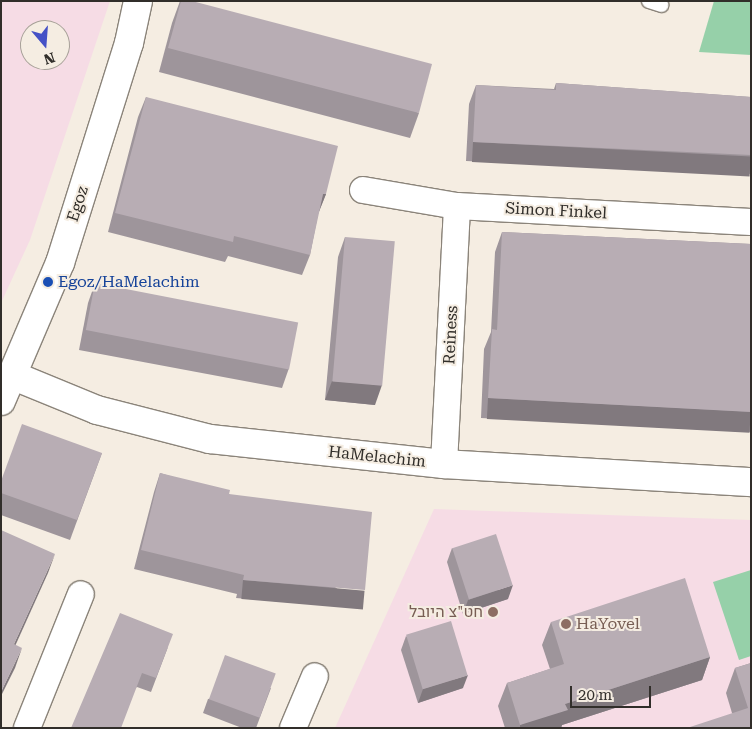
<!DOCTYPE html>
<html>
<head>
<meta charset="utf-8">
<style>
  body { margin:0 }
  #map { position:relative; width:752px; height:729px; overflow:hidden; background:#f5ede2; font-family:"Roboto Serif",Heebo,serif }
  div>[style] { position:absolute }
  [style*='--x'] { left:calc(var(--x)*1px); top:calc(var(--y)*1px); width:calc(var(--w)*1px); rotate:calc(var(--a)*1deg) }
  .education>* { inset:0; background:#f6dce5 }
  .green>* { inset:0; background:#96d0a9 }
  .roads { filter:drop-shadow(1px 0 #8b847a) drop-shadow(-1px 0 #8b847a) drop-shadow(0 1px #8b847a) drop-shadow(0 -1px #8b847a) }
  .lane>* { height:14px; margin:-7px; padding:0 7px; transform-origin:7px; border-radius:7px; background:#fff }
  .street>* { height:26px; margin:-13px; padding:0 13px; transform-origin:13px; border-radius:13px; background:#fff }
  .secondary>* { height:28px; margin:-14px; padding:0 14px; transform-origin:14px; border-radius:14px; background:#fff }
  .wall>* { inset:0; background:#9e959b }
  .shaded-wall>* { inset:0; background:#81797e; transform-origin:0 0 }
  .building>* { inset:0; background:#b8adb4; transform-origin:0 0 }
  .dots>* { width:14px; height:14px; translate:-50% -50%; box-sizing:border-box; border:2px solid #f5ede2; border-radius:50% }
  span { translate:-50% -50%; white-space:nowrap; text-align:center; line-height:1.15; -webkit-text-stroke:4px #f5ede2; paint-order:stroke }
  .street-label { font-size:16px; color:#312e2a }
  .transit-label { font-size:16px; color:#164399 }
  .left { translate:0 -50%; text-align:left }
  .education-label { font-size:16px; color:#785e54 }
  .right { translate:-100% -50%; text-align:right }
  .frame { position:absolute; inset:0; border:2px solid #312e2a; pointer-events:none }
  .north { position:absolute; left:20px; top:20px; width:50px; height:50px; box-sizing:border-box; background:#f5ede2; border:1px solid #a7a198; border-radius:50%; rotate:162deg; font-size:14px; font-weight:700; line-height:20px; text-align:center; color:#312e2a }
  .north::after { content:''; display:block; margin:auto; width:18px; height:22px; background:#4551c6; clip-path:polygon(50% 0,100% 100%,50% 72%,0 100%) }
  .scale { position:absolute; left:570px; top:686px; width:81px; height:22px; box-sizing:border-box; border:2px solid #312e2a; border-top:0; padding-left:6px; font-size:15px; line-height:18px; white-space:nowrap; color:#312e2a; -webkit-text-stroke:4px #f5ede2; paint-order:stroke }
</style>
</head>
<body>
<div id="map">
  <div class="education">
    <div style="clip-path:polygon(evenodd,1px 1px,110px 1px,30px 240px,1px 303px,1px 1px,30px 30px,60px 30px,60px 60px,30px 60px,30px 30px)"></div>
    <div style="clip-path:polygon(434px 509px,751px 520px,751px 728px,335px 728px)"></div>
  </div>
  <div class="green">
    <div style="clip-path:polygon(714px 1px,751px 1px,751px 55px,699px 52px)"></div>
    <div style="clip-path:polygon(751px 570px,751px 656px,739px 660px,713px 582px)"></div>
  </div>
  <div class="roads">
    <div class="lane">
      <div style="--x:649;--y:1;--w:13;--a:18"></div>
    </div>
    <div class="street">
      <div style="--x:363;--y:190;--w:95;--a:9.7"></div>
      <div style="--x:457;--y:206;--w:294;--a:3.1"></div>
      <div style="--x:444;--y:464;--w:258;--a:-87.1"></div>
      <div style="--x:27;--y:728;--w:144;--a:-68.1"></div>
      <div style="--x:293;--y:728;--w:56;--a:-67.1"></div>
    </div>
    <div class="secondary">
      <div style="--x:14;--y:376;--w:90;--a:22.3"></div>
      <div style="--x:97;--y:410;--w:117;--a:14.4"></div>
      <div style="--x:210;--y:439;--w:235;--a:6.1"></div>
      <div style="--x:444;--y:464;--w:308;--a:3.4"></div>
      <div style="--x:1;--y:401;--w:150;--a:-66.9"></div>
      <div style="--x:60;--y:263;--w:231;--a:-72.6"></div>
      <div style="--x:129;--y:43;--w:43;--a:-77.9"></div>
    </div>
  </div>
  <div class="wall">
    <div style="clip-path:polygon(180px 1px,419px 113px,410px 138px,159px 72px,172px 23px)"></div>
    <div style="clip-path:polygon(556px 83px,751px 97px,751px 174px,466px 161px,469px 104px,476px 85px,554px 89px)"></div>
    <div style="clip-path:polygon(146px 97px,326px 194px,318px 214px,310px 255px,302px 275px,228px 256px,225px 262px,108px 232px,138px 117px)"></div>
    <div style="clip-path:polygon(502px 232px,751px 244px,751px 432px,481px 418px,484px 349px,491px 332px,495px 252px)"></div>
    <div style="clip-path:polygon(345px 237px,375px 405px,325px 400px,338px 257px)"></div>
    <div style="clip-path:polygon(95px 283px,289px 368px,282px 388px,79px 350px,88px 303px)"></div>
    <div style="clip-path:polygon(102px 453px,70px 540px,1px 515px,1px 481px)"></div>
    <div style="clip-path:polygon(160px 473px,229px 494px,359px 608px,236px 598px,237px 594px,134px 569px,154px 492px)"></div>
    <div style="clip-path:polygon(452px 548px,508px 599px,463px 614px,447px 562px)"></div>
    <div style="clip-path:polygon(551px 622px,710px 657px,702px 680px,562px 725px,561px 728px,505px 728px,498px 706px,507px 683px,550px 669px,542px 645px)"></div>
    <div style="clip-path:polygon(406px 636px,463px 688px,418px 703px,401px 650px)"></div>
    <div style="clip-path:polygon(168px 647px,151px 692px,137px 687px,71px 728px)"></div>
    <div style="clip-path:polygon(751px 663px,751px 728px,732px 713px,726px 693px,735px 668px)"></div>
    <div style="clip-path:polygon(271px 688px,256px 728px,242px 728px,203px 713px,208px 699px)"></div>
  </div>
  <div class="shaded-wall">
    <div style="left:473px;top:142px;width:278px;height:20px;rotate:3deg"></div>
    <div style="clip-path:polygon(323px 194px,326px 194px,318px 214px)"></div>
    <div style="clip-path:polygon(332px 381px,382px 385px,375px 405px,325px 400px)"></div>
    <div style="left:488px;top:398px;width:263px;height:21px;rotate:3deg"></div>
    <div style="clip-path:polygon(55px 554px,48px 573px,7px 664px,14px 644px)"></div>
    <div style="left:243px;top:580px;width:122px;height:19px;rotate:5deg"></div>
    <div style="clip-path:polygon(513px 585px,508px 599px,463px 614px,468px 600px)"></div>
    <div style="clip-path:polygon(22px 648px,15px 668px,1px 696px,1px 692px)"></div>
    <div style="clip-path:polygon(710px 657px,702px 680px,562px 725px,561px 728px,520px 728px,520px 725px,565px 704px)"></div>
    <div style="clip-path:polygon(468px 675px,463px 688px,418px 703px,423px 689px)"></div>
  </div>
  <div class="building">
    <div style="clip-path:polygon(181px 1px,192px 1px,432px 64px,419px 113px,168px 48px)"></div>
    <div style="clip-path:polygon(556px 83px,751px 97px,751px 155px,473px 142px,476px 85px,556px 90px)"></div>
    <div style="clip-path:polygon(146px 97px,338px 146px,326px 194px,323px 194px,310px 255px,234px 236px,233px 242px,115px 213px)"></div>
    <div style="clip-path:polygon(502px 232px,751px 244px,751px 412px,488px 398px,492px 329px,497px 330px)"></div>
    <div style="left:345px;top:237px;width:50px;height:145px;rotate:5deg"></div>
    <div style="left:95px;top:283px;width:207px;height:48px;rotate:11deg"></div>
    <div style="clip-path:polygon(22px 424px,102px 453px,77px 520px,1px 493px,1px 481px)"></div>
    <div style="clip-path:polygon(160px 473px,230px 490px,229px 494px,372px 512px,365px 590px,243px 580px,244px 575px,141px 550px)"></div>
    <div style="clip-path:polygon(1px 530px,55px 554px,14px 644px,22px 648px,1px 692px)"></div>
    <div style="left:496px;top:534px;width:54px;height:46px;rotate:72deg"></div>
    <div style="clip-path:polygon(685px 578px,710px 657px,565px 704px,568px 710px,520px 725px,507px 683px,564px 664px,551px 622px)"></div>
    <div style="clip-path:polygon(120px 613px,173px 634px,156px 678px,142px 673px,121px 728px,71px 728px)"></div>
    <div style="left:451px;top:621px;width:57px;height:47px;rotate:73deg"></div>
    <div style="left:225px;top:655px;width:54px;height:47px;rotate:20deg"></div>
    <div style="clip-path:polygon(751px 663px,751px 728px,687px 728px,748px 708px,735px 668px)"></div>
  </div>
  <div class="dots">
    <div style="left:48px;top:282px;background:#1a4fb4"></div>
    <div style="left:493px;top:612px;background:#8d6e63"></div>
    <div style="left:566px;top:624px;background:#8d6e63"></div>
  </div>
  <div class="street-label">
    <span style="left:78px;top:204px;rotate:-72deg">Egoz</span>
    <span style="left:556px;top:211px;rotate:3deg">Simon Finkel</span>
    <span style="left:451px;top:335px;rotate:-87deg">Reiness</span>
    <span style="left:377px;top:457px;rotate:6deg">HaMelachim</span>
  </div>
  <div class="transit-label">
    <span class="left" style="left:58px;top:282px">Egoz/HaMelachim</span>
  </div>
  <div class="education-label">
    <span class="right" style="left:483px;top:612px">חט"צ היובל</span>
    <span class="left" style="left:576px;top:624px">HaYovel</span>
  </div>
  <div class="frame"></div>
  <div class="north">N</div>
  <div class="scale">20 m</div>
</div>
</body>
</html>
